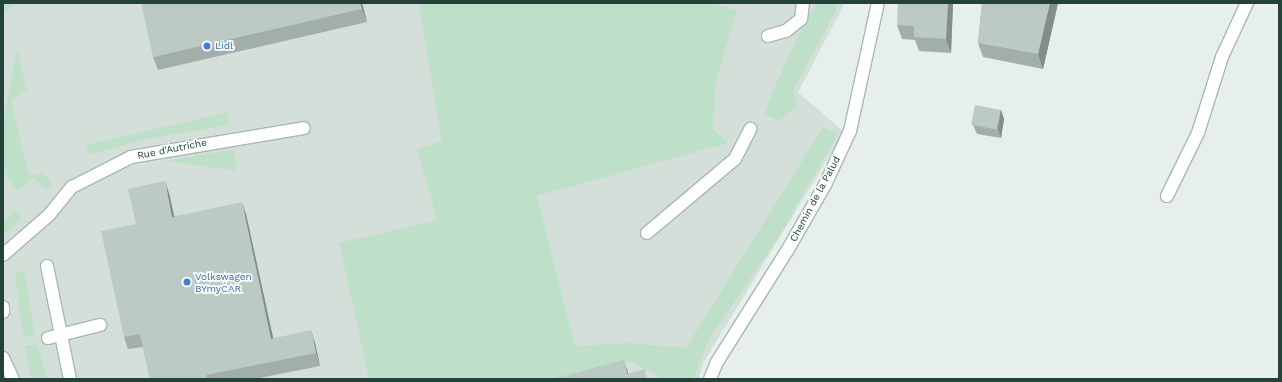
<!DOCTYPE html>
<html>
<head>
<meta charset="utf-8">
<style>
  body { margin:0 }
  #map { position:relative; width:1282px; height:382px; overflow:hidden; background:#e6efeb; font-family:"Work Sans",sans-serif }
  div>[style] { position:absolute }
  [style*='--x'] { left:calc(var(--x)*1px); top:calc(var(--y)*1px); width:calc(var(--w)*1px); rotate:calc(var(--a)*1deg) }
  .built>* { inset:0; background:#d4dfda }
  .green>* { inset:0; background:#bfe0c8 }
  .roads { filter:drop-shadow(1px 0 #a8b8b2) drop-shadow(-1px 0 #a8b8b2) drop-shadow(0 1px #a8b8b2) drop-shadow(0 -1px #a8b8b2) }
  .service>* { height:12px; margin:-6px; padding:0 6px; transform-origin:6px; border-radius:6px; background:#fff }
  .minor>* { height:12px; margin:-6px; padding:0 6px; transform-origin:6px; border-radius:6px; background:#fff }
  .wall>* { inset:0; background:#a1aea9 }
  .shaded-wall>* { inset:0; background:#838d89 }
  .building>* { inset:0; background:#bbcac4; transform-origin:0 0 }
  .dots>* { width:11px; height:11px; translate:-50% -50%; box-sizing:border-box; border:2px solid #f7fbf9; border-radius:50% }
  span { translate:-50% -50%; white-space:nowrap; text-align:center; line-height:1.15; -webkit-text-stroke:3.5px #f7fbf9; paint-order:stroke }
  .shop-label { font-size:10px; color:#366cbe }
  .left { translate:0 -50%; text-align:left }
  .street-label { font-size:10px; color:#24423a }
  .frame { position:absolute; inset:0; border:4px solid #24423a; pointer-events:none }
</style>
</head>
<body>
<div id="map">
  <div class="built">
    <div style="clip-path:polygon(3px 3px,845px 3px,798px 92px,844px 132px,703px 363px,699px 379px,3px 379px)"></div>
  </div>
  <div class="green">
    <div style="clip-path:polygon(3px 3px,20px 3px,3px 13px)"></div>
    <div style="clip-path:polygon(419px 3px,709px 3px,737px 10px,716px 81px,713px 129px,728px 143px,537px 196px,575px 346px,631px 343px,686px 348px,823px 127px,838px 134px,779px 236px,710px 338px,693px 379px,662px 379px,631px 361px,562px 379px,369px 379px,339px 243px,437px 220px,417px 149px,442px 141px)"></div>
    <div style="clip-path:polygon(818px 3px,840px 3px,793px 91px,798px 106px,779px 121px,764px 114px,769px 100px,806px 18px)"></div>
    <div style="clip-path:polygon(17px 50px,27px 90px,11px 100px,29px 175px,43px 173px,50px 181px,52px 185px,49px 188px,44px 188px,34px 178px,18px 191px,3px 171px,3px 123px)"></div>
    <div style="clip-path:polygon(229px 112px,227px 125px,147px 139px,91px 154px,87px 152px,85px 145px)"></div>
    <div style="clip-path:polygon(234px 149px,237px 171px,166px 161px)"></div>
    <div style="clip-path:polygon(15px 210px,20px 216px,20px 220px,3px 236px,3px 222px)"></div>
    <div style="clip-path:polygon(24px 270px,35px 334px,23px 338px,15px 274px)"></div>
    <div style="clip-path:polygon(38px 344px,47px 379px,31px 379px,25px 346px)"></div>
  </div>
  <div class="roads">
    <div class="service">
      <div style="--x:768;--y:36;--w:19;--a:-16"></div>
      <div style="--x:786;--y:31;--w:19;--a:-39"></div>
      <div style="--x:801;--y:19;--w:16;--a:-83"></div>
      <div style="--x:1167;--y:196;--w:70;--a:-63.8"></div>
      <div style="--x:1198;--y:133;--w:80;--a:-72.5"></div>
      <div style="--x:1222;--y:57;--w:60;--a:-65.2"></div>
      <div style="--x:647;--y:233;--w:115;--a:-40.1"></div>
      <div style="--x:735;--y:159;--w:34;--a:-63"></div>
      <div style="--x:47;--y:266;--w:115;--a:78.5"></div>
      <div style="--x:3;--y:312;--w:5;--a:-90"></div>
      <div style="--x:48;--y:338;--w:54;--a:-14"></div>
      <div style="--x:3;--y:358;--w:23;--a:65"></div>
    </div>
    <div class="minor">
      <div style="--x:3;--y:255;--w:61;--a:-41"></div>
      <div style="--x:49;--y:215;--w:36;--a:-51"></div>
      <div style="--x:72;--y:187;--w:66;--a:-27"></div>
      <div style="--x:131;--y:157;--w:175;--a:-9.5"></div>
      <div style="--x:710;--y:379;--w:18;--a:-68"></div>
      <div style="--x:717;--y:362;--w:131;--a:-57.8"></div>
      <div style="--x:787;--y:251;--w:76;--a:-60.1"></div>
      <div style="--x:825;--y:185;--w:60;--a:-65.2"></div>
      <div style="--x:850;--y:131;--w:131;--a:-77.7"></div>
    </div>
  </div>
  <div class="wall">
    <div style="clip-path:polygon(362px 3px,367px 22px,158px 70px,153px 57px)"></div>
    <div style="clip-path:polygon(953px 3px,951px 53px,919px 51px,915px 40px,902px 39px,897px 25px)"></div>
    <div style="clip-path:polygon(982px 3px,1058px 3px,1043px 69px,983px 57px,978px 43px)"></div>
    <div style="clip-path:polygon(1001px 110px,1004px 119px,1001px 138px,977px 134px,973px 125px)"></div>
    <div style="clip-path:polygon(169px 193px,174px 216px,246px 214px,273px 338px,315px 343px,320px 366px,254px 379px,150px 379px,143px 347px,128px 349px,124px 337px,136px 224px)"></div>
  </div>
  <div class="shaded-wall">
    <div style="clip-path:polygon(360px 3px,362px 3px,367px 22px,362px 9px)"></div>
    <div style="clip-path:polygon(948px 3px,953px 3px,951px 53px,946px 39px)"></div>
    <div style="clip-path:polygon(1050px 3px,1058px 3px,1043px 69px,1038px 54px)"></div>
    <div style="clip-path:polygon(1001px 110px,1004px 119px,1001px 138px,998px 129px)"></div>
    <div style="clip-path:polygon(165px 181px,169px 193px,177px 229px,172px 217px)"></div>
    <div style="clip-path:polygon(242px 202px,246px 214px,276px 351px,271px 339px)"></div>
    <div style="clip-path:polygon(311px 330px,315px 343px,320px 366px,316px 353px)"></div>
    <div style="clip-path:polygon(624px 360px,628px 373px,630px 379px,627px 374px)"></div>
  </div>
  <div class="building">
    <div style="clip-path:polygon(141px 3px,360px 3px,362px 9px,153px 57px)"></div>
    <div style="clip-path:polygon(898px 3px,948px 3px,946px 39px,914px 37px,914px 26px,897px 25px)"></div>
    <div style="clip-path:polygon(982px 3px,1050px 3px,1038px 54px,978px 43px)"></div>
    <div style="left:975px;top:105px;width:26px;height:20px;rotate:11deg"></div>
    <div style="clip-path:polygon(165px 181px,172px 217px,242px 202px,271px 339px,311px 330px,316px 353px,206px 375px,207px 379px,150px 379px,140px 334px,124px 337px,101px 231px,136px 224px,128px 189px)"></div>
    <div style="clip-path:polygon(624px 360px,627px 374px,645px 369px,647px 379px,552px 379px)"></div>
  </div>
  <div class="dots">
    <div style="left:207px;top:46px;background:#3f7fe0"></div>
    <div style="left:187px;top:282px;background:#3f7fe0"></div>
  </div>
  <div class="shop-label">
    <span class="left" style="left:215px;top:46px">Lidl</span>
    <span class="left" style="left:195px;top:282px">Volkswagen<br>BYmyCAR</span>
  </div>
  <div class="street-label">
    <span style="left:172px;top:149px;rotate:-11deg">Rue d'Autriche</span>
    <span style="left:815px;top:199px;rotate:-62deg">Chemin de la Palud</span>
  </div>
  <div class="frame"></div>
</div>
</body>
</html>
